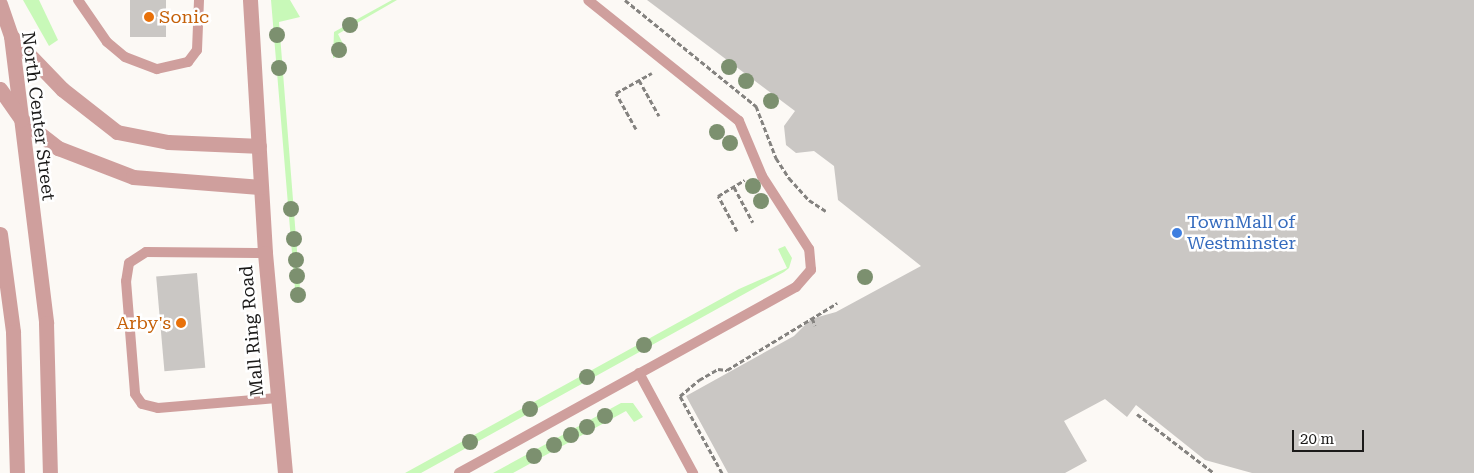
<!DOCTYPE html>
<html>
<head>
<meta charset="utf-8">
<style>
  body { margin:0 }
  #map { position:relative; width:1474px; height:473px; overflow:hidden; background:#fcf9f5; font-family:"Roboto Serif",serif }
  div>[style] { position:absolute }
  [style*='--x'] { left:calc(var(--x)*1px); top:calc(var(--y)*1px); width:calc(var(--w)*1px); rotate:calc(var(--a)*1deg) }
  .green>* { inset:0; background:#c8f9b8 }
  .building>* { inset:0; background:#cac7c4; transform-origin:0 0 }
  .path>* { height:3px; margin-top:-1.5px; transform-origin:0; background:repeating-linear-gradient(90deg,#84827f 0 5px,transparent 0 7.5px) }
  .service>* { height:10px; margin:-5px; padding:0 5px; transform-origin:5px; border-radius:5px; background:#cf9f9d }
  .minor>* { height:15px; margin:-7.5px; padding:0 7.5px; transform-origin:7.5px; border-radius:7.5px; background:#cf9f9d }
  .tertiary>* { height:15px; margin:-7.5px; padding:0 7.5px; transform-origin:7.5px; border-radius:7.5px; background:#cf9f9d }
  .trees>* { width:16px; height:16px; margin:-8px; border-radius:50%; background:#7c906f }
  .dots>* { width:14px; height:14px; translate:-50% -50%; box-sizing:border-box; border:2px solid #fff; border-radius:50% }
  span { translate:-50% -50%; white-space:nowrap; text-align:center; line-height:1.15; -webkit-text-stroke:5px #fff; paint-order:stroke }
  .food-label { font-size:18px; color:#c56008 }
  .left { translate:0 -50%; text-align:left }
  .right { translate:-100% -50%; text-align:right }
  .street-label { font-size:18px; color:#1b1a19 }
  .shop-label { font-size:18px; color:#366cbe }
  .scale { position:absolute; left:1292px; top:430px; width:72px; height:22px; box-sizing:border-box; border:2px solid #1b1a19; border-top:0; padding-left:6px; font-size:15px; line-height:18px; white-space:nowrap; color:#1b1a19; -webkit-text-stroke:4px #fff; paint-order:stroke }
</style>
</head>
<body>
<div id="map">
  <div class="green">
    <div style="clip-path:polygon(23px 0,39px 0,58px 40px,49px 46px)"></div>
    <div style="clip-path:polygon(271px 0,290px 0,300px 17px,279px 22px,301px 301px,296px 301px)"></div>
    <div style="clip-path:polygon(392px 0,397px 0,338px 34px,347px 52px,333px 58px,334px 32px)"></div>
    <div style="clip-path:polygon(785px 246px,792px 258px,789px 268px,784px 272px,421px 473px,405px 473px,739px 289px,787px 268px,778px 249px)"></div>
    <div style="clip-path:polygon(621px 403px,633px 403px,643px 417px,634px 422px,626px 411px,513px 473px,493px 473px)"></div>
  </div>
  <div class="building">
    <div style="left:130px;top:0;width:36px;height:37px"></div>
    <div style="clip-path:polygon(647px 0,1474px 0,1474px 473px,1252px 473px,1205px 460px,1136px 405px,1127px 417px,1105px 399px,1064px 421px,1087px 461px,1065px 473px,728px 473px,686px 396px,794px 336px,811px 319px,836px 312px,921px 266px,838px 200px,834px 166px,814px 151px,796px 153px,786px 145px,784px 126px,795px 111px)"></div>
    <div style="left:197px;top:273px;width:95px;height:41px;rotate:85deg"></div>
  </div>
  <div class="path">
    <div style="--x:625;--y:0;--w:169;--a:39"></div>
    <div style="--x:756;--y:106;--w:56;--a:69"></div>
    <div style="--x:776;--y:158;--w:24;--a:57"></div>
    <div style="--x:789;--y:178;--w:30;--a:48"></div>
    <div style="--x:809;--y:200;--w:20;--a:33"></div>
    <div style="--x:639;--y:80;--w:41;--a:60.9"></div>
    <div style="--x:636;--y:129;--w:41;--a:-119.1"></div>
    <div style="--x:616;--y:93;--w:41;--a:-29.1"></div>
    <div style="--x:734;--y:187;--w:40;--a:62"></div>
    <div style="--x:737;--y:231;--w:40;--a:-118"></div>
    <div style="--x:718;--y:196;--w:31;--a:-31"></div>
    <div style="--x:812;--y:318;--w:8;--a:67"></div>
    <div style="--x:1137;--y:414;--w:97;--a:37.5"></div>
    <div style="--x:722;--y:473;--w:88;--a:-118.6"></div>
    <div style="--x:680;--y:396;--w:25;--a:-40"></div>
    <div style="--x:699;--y:380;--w:22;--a:-30"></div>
    <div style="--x:718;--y:369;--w:9;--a:6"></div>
    <div style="--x:727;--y:370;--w:129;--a:-31.3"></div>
  </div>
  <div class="service">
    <div style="--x:78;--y:0;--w:51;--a:55.4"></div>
    <div style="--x:107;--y:42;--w:23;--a:40"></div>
    <div style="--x:125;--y:57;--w:34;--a:21"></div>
    <div style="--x:157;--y:69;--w:32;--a:-13"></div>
    <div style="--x:188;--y:62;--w:15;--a:-53"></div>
    <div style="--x:197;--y:50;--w:50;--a:-87.7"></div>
    <div style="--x:265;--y:253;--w:119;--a:-179.5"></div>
    <div style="--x:146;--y:252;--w:20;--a:147"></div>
    <div style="--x:129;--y:263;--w:18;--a:99"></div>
    <div style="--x:126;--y:281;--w:113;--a:85.4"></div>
    <div style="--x:135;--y:394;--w:12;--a:55"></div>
    <div style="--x:142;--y:404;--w:16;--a:14"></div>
    <div style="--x:158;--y:408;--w:119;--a:-4.8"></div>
    <div style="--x:639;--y:373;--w:114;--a:61.6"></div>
    <div style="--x:459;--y:473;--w:385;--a:-28.9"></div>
    <div style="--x:796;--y:287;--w:23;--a:-49"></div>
    <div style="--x:811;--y:270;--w:21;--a:-95"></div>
    <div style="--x:809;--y:249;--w:87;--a:-122.8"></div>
    <div style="--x:762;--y:176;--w:60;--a:-112.7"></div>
    <div style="--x:739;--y:121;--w:193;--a:-141.3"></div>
  </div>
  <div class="minor">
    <div style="--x:250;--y:0;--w:253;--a:86.6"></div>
    <div style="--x:265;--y:253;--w:221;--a:84.8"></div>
    <div style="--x:11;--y:36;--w:74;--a:46.1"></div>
    <div style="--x:62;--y:89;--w:70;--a:38"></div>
    <div style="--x:117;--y:132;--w:52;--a:11.1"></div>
    <div style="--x:168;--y:142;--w:91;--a:2.5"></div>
    <div style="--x:22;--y:120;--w:46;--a:37.9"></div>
    <div style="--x:58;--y:148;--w:80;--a:21.1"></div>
    <div style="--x:133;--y:177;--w:128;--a:4.5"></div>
  </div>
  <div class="tertiary">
    <div style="--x:0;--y:4;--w:34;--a:71"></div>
    <div style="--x:11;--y:36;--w:289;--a:83"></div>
    <div style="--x:46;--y:323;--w:150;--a:88.5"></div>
    <div style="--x:0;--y:89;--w:37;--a:55"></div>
    <div style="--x:0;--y:234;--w:99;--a:82.4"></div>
    <div style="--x:13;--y:332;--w:141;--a:88.4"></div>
  </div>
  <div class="trees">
    <div style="left:350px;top:25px"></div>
    <div style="left:277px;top:35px"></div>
    <div style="left:339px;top:50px"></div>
    <div style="left:729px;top:67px"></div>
    <div style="left:279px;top:68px"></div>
    <div style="left:746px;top:81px"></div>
    <div style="left:771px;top:101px"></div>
    <div style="left:717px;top:132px"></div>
    <div style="left:730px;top:143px"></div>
    <div style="left:753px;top:186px"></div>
    <div style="left:761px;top:201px"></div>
    <div style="left:291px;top:209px"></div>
    <div style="left:294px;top:239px"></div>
    <div style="left:296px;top:260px"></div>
    <div style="left:297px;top:276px"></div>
    <div style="left:865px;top:277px"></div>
    <div style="left:298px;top:295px"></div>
    <div style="left:644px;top:345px"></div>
    <div style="left:587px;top:377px"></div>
    <div style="left:530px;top:409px"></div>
    <div style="left:605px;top:416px"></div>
    <div style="left:587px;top:427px"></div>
    <div style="left:571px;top:435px"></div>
    <div style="left:470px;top:442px"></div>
    <div style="left:554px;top:445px"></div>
    <div style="left:534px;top:456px"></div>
  </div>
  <div class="dots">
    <div style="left:149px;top:17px;background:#e8710a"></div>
    <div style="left:1177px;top:233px;background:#3f7fe0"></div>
    <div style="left:181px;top:323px;background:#e8710a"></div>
  </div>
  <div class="food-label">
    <span class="left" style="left:159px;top:17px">Sonic</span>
    <span class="right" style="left:171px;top:323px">Arby's</span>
  </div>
  <div class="street-label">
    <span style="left:38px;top:116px;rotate:83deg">North Center Street</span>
    <span style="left:252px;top:331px;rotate:-95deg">Mall Ring Road</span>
  </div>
  <div class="shop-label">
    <span class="left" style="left:1187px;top:233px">TownMall of<br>Westminster</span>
  </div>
  <div class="scale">20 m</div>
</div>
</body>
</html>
